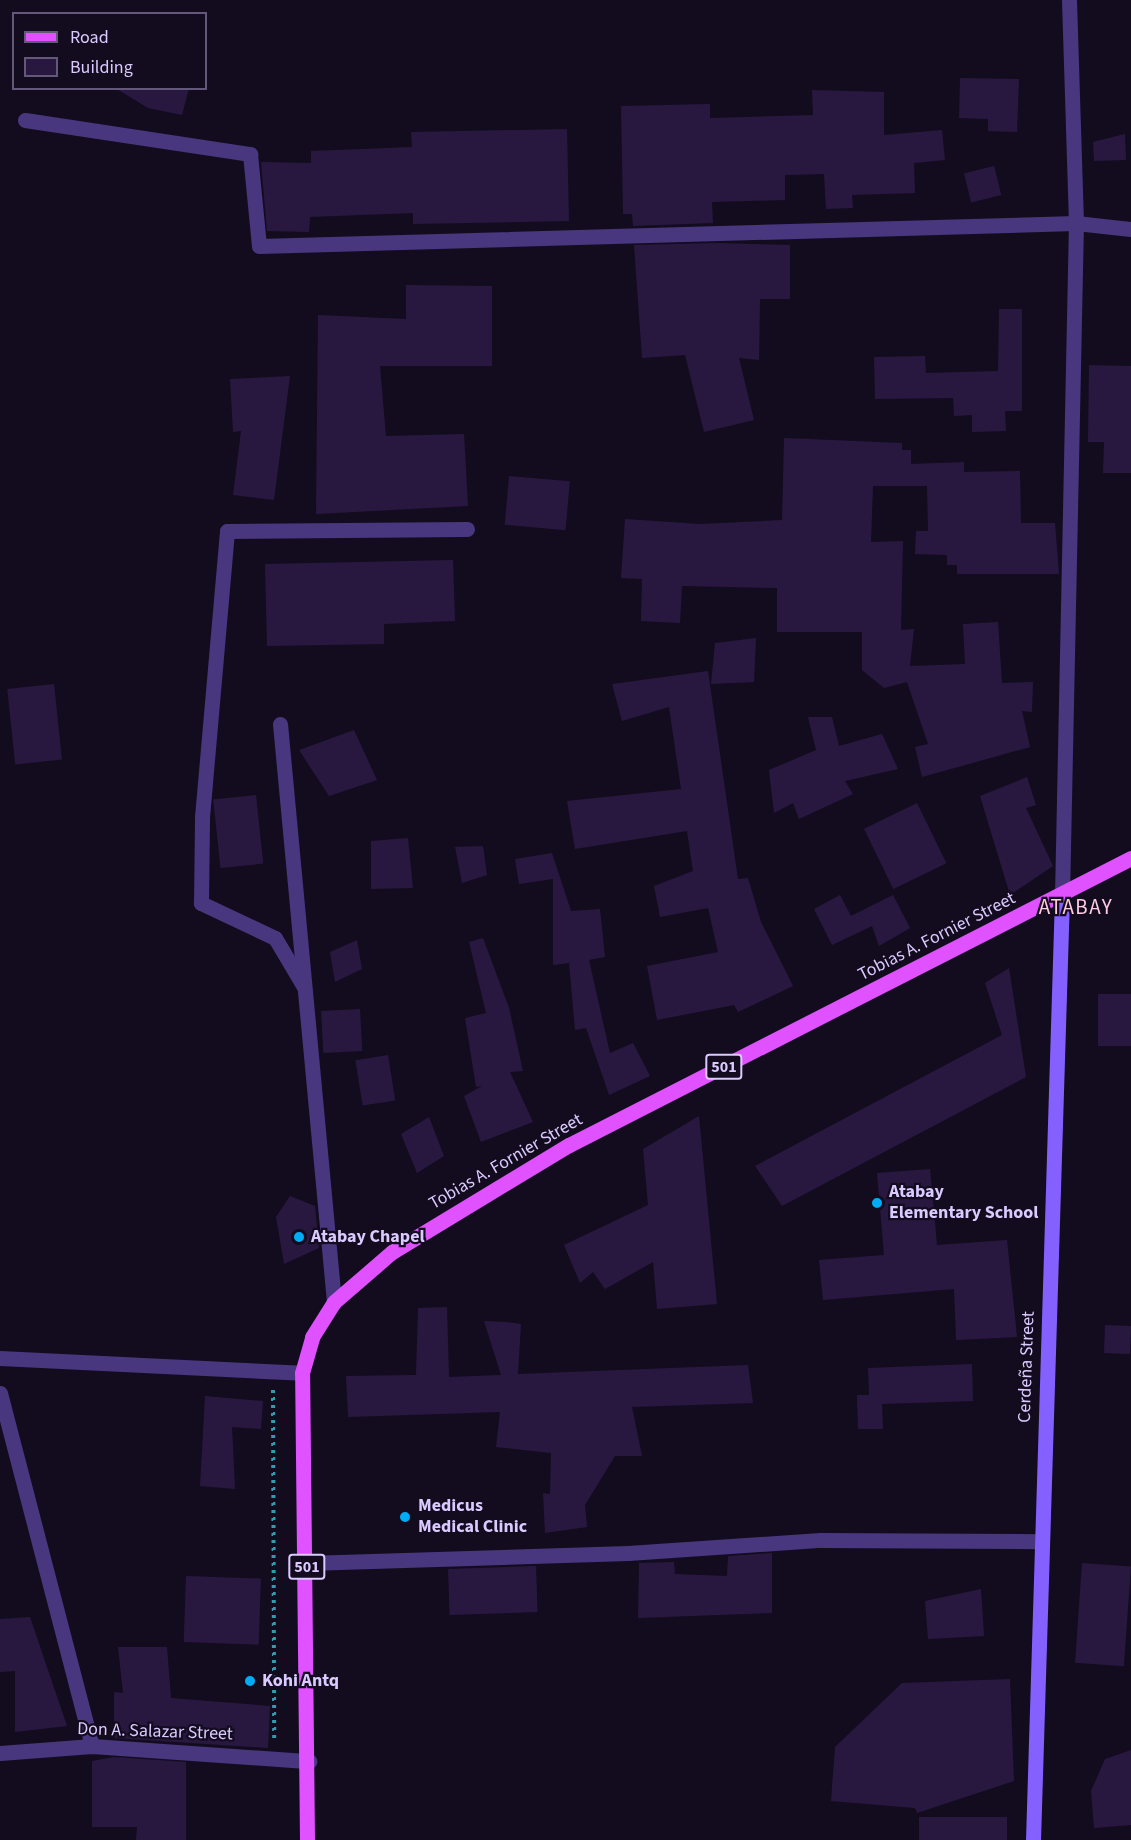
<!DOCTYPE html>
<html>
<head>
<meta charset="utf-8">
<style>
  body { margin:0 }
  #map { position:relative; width:1131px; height:1840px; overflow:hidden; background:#130c1f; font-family:"Source Sans 3",sans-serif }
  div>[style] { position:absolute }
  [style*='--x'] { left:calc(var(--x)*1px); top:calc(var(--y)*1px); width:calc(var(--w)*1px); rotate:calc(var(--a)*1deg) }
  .building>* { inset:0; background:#281840; transform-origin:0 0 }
  .path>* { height:4px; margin-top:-2px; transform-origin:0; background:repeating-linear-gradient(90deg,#2d9eb0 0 3px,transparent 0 7.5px) }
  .minor>* { height:15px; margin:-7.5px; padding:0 7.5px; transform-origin:7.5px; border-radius:7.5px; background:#48377e }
  .secondary>* { height:15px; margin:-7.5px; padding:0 7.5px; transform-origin:7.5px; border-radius:7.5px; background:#8461ff }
  .primary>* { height:15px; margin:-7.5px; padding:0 7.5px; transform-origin:7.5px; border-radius:7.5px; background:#e051ff }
  .dots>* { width:16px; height:16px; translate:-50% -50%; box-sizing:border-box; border:3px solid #130c1f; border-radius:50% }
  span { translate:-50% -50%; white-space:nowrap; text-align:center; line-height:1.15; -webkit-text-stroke:4.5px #130c1f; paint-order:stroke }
  .shield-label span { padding:2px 4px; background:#130c1f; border:2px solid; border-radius:4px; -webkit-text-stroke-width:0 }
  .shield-label { font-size:16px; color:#dacaff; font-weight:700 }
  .street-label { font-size:18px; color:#dacaff }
  .poi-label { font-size:18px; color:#dacaff; font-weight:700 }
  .left { translate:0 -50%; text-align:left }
  .quarter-label { font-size:21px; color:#ffcce2; letter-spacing:1.5px }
  .legend { position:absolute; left:12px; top:12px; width:195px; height:78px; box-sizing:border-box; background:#130c1f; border:2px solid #635879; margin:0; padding:8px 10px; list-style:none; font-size:18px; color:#dacaff }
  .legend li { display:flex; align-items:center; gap:12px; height:30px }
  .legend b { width:30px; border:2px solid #635879 }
</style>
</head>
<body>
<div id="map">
  <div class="building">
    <div style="clip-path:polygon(960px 78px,1019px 79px,1017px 132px,988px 131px,988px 119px,959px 118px)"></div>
    <div style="clip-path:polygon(115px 88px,189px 88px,182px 115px,148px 108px)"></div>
    <div style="clip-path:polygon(812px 90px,884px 92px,884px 135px,942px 130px,945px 160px,914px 163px,915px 193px,852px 195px,853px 208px,826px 209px,824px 174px,785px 175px,785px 200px,712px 202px,713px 223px,633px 226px,632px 214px,623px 214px,621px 106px,710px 104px,710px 118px,813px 115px)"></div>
    <div style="clip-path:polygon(567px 129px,569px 221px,413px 224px,413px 213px,310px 217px,309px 232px,267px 231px,261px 162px,311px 163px,311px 151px,412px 147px,411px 132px)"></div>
    <div style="clip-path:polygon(1125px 134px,1126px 160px,1094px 161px,1093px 142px)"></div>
    <div style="left:994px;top:166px;width:30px;height:31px;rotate:76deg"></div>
    <div style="clip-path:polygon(717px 243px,790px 245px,790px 299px,760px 299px,759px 360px,739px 358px,754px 420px,704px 432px,685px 355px,642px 358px,634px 245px)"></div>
    <div style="clip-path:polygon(406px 285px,492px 286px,492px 366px,380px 366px,386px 436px,464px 434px,468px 506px,316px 514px,318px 315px,406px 319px)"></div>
    <div style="clip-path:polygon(999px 309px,1022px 309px,1022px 411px,1005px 411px,1006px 431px,972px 432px,972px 415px,954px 416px,953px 398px,875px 399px,874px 357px,925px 356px,926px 373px,998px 371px)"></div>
    <div style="clip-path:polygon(1089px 365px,1131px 366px,1131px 473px,1103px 473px,1104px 442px,1088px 442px)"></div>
    <div style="clip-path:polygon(290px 376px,274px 500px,233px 495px,241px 431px,233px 432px,230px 379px)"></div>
    <div style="clip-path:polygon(784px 438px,902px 443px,902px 450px,911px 450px,911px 464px,964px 462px,964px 472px,1020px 471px,1021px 523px,1055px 523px,1059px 574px,957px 574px,957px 565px,947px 565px,947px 555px,915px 554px,916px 531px,928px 531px,927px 486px,873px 486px,871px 542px,903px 541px,901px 630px,914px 629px,910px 666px,965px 664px,963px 624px,998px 622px,1002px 683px,1033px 682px,1032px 712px,1022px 711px,1030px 747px,922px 777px,915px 747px,928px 744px,907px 682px,884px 688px,862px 670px,862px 632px,777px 632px,777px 588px,682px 586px,680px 623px,641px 621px,642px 579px,621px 578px,625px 519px,700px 524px,782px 520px)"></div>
    <div style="left:509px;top:476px;width:61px;height:49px;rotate:5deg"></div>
    <div style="clip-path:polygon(453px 560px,455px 621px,384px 624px,384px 644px,267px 646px,265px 564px)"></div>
    <div style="clip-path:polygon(756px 638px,754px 682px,711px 684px,715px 643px)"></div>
    <div style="clip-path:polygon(708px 671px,738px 879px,748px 878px,761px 922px,793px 986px,738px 1012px,734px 1005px,657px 1020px,647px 966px,718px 952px,708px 908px,660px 917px,654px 886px,693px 871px,687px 831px,575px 849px,567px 801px,681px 789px,669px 707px,622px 721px,612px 684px)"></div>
    <div style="left:54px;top:684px;width:76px;height:47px;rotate:84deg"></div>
    <div style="clip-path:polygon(808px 717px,832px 717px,839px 746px,882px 734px,898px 769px,845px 781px,853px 794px,799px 819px,793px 803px,774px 813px,769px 770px,816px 750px)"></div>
    <div style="clip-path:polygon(354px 730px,377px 780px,329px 796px,299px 750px)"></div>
    <div style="clip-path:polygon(1027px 777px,1036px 805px,1026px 808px,1053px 866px,1010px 895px,980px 796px)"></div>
    <div style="left:256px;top:795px;width:69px;height:43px;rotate:84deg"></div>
    <div style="left:917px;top:803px;width:67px;height:59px;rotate:64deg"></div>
    <div style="clip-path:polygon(408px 838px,413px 888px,371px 889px,371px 841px)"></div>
    <div style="clip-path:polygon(483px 846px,487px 875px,462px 883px,455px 847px)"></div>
    <div style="clip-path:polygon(552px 853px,571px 911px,600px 909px,605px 957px,589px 960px,610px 1053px,633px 1043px,650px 1076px,609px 1095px,586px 1028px,575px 1030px,569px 963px,553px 965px,553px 879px,519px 884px,515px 859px)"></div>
    <div style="clip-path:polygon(840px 895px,851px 916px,893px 895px,910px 928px,879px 946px,872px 926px,832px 945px,814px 909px)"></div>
    <div style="clip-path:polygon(483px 938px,509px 1008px,523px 1071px,510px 1072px,533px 1122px,481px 1142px,464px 1096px,482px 1086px,476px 1087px,465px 1018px,486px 1013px,469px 942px)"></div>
    <div style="clip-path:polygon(357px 940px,362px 969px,335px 982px,330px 952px)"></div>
    <div style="clip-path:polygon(1009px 968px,1026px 1077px,782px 1206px,755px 1166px,1002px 1035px,985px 983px)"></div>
    <div style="left:1098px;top:994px;width:33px;height:52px"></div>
    <div style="left:360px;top:1009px;width:42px;height:39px;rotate:87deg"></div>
    <div style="left:388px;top:1055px;width:46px;height:33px;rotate:81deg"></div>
    <div style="clip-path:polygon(699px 1116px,717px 1304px,657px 1309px,653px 1262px,605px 1289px,593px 1272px,580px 1283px,564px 1245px,648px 1205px,643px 1149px)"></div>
    <div style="clip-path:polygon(429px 1117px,444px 1156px,417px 1173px,401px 1134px)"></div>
    <div style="clip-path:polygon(930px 1169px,937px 1245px,1007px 1240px,1017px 1337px,956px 1340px,954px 1289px,823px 1300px,819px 1260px,884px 1255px,877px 1173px)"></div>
    <div style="clip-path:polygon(290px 1196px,315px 1206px,319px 1248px,284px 1264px,276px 1217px)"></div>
    <div style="clip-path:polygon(447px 1307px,449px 1377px,501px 1375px,484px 1321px,506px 1322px,521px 1324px,518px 1374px,748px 1365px,753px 1403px,632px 1407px,642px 1456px,615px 1456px,585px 1505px,587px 1527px,545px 1533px,543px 1493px,550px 1494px,551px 1453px,496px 1447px,500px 1412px,348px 1417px,346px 1376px,416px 1375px,418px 1308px)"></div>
    <div style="left:1105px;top:1325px;width:26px;height:28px;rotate:2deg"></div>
    <div style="clip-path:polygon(972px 1364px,973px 1401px,882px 1404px,883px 1429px,858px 1429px,857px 1395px,869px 1395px,868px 1368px)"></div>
    <div style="clip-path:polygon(205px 1396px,263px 1401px,261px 1429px,232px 1427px,235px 1489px,200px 1486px)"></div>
    <div style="clip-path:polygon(772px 1553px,772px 1613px,638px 1618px,639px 1563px,674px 1562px,675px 1574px,727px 1576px,728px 1556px)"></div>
    <div style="left:1082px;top:1563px;width:49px;height:100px;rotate:4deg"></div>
    <div style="left:536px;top:1566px;width:46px;height:88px;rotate:88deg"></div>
    <div style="left:186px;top:1576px;width:75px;height:66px;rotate:2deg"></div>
    <div style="clip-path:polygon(981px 1589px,984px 1636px,928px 1639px,925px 1601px)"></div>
    <div style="clip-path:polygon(30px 1617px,67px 1726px,15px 1732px,15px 1671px,0 1672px,0 1619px)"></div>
    <div style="clip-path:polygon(118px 1647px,167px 1647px,171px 1698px,270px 1706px,268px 1748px,114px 1738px,114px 1692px,123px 1693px)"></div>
    <div style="clip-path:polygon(1010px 1679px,1014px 1781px,917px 1813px,915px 1808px,831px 1801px,835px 1747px,902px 1683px)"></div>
    <div style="clip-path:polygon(1131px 1750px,1131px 1825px,1094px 1828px,1091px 1791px,1105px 1759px)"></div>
    <div style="clip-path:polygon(114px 1757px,186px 1762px,186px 1840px,136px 1840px,137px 1827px,92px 1827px,92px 1761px)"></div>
    <div style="left:1007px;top:1817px;width:23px;height:88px;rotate:90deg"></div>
  </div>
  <div class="path">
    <div style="--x:273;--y:1390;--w:350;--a:89.8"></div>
  </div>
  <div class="minor">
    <div style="--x:25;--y:120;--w:228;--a:8.6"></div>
    <div style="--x:250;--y:154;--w:92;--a:84.4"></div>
    <div style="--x:259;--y:246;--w:817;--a:-1.61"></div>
    <div style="--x:1076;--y:223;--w:55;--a:6.2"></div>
    <div style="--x:280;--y:724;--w:581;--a:84.66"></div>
    <div style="--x:1062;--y:896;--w:673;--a:-88.81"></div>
    <div style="--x:1076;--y:223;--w:223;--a:-91.8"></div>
    <div style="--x:304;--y:987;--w:57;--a:-120.6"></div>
    <div style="--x:275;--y:938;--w:82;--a:-154.7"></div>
    <div style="--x:201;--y:903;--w:86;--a:-89.3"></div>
    <div style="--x:202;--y:817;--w:287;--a:-85"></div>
    <div style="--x:227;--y:531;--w:240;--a:-0.5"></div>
    <div style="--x:0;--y:1358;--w:302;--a:2.8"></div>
    <div style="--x:0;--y:1393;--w:365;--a:75.4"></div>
    <div style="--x:307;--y:1563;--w:321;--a:-1.8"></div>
    <div style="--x:628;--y:1553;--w:193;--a:-3.9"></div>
    <div style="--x:821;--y:1540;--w:219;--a:0.3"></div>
    <div style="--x:0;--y:1753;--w:92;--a:-4.4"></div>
    <div style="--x:92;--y:1746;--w:218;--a:4"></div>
  </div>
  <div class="secondary">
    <div style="--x:1033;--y:1840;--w:944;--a:-88.24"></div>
  </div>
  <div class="primary">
    <div style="--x:307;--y:1840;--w:467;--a:-90.6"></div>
    <div style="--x:302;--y:1373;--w:37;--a:-74"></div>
    <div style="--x:312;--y:1337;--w:41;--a:-57.8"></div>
    <div style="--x:334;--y:1302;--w:77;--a:-40.8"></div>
    <div style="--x:392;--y:1252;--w:207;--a:-31.2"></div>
    <div style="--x:569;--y:1145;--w:631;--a:-27.05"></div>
  </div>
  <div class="dots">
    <div style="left:877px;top:1203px;background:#00acf5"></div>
    <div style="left:299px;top:1237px;background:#00acf5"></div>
    <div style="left:405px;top:1517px;background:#00acf5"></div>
    <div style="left:250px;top:1681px;background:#00acf5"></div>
  </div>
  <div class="shield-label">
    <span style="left:724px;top:1067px">501</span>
    <span style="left:307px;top:1567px">501</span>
  </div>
  <div class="street-label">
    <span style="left:937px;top:937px;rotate:-27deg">Tobias A. Fornier Street</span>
    <span style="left:506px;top:1162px;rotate:-30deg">Tobias A. Fornier Street</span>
    <span style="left:1027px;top:1367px;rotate:-88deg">Cerdeña Street</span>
    <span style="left:155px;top:1732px;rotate:2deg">Don A. Salazar Street</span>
  </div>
  <div class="poi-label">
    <span class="left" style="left:889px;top:1203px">Atabay<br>Elementary School</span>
    <span class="left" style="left:311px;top:1237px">Atabay Chapel</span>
    <span class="left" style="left:418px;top:1517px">Medicus<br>Medical Clinic</span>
    <span class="left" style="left:262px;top:1681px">Kohi Antq</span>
  </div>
  <div class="quarter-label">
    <span style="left:1076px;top:907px">ATABAY</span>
  </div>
  <ul class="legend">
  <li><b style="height:8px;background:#e051ff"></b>Road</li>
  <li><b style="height:16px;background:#281840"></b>Building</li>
  </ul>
</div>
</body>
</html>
